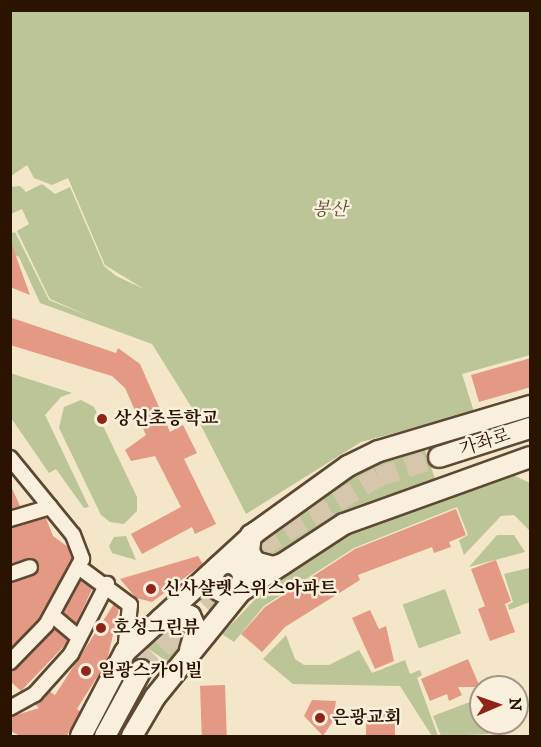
<!DOCTYPE html>
<html>
<head>
<meta charset="utf-8">
<style>
  body { margin:0 }
  #map { position:relative; width:541px; height:747px; overflow:hidden; background:#f4e6c9; font-family:"IM FELL DW Pica","Noto Serif KR",serif }
  div>[style] { position:absolute }
  [style*='--x'] { left:calc(var(--x)*1px); top:calc(var(--y)*1px); width:calc(var(--w)*1px); rotate:calc(var(--a)*1deg) }
  .green>* { inset:0; background:#bbc597; transform-origin:0 0 }
  .building>* { inset:0; background:#e39984; transform-origin:0 0 }
  .secondary-tunnel>* { height:20px; margin-top:-10px; transform-origin:0; background:repeating-linear-gradient(90deg,#d6c6ab 0 20px,transparent 0 30px) }
  .roads { filter:drop-shadow(2px 0 #5c4833) drop-shadow(-2px 0 #5c4833) drop-shadow(0 2px #5c4833) drop-shadow(0 -2px #5c4833) }
  .street>* { height:14px; margin:-7px; padding:0 7px; transform-origin:7px; border-radius:7px; background:#f8efdc }
  .secondary>* { height:20px; margin:-10px; padding:0 10px; transform-origin:10px; border-radius:10px; background:#f8efdc }
  .secondary>.ring { margin:-10px; padding:0; box-sizing:content-box; background:none; border:20px solid #f8efdc; border-radius:50% }
  .dots>* { width:16px; height:16px; translate:-50% -50%; box-sizing:border-box; border:3px solid #f8efdc; border-radius:50% }
  span { translate:-50% -50%; white-space:nowrap; text-align:center; line-height:1.15; -webkit-text-stroke:5px #f8efdc; paint-order:stroke }
  .park-label { font-size:18px; color:#5d5136; font-style:italic }
  .poi-label { font-size:18px; color:#2a1301; font-weight:700 }
  .left { translate:0 -50%; text-align:left }
  .street-label { font-size:18px; color:#2a1301 }
  .frame { position:absolute; inset:0; border:12px solid #2a1301; pointer-events:none }
  .north { position:absolute; left:469px; top:675px; width:60px; height:60px; box-sizing:border-box; background:#f8efdc; border:2px solid #a69784; border-radius:50%; rotate:88deg; font-size:16px; font-weight:700; line-height:24px; text-align:center; color:#2a1301 }
  .north::after { content:''; display:block; margin:auto; width:21px; height:27px; background:#8f2418; clip-path:polygon(50% 0,100% 100%,50% 72%,0 100%) }
</style>
</head>
<body>
<div id="map">
  <div class="green">
    <div style="clip-path:polygon(11px 11px,530px 11px,530px 355px,462px 374px,474px 412px,361px 442px,246px 514px,192px 408px,152px 344px,40px 303px,19px 257px,11px 253px,10px 234px,15px 232px,49px 300px,91px 317px,50px 299px,17px 231px,29px 224px,22px 209px,11px 214px,11px 187px,20px 186px,26px 192px,42px 184px,55px 194px,70px 187px,104px 266px,116px 276px,144px 289px,105px 265px,68px 178px,52px 185px,34px 178px,27px 165px,11px 176px)"></div>
    <div style="clip-path:polygon(10px 373px,72px 393px,61px 397px,45px 415px,89px 507px,84px 508px,56px 469px,49px 473px,11px 418px)"></div>
    <div style="clip-path:polygon(81px 400px,94px 407px,137px 497px,137px 511px,124px 524px,110px 522px,101px 515px,59px 428px,64px 407px)"></div>
    <div style="clip-path:polygon(424px 446px,436px 482px,272px 563px,259px 556px,256px 542px,348px 472px)"></div>
    <div style="clip-path:polygon(513px 475px,530px 483px,530px 531px,514px 515px,501px 516px,464px 555px,459px 540px,468px 535px,457px 507px,354px 548px,264px 606px,234px 642px,222px 634px,269px 585px,342px 536px)"></div>
    <div style="clip-path:polygon(497px 535px,514px 535px,525px 552px,469px 567px)"></div>
    <div style="clip-path:polygon(126px 536px,136px 560px,112px 553px,109px 546px,114px 537px)"></div>
    <div style="clip-path:polygon(529px 568px,530px 602px,509px 610px,508px 605px,513px 602px,504px 574px)"></div>
    <div style="left:445px;top:589px;width:47px;height:45px;rotate:70deg"></div>
    <div style="clip-path:polygon(174px 616px,188px 623px,172px 665px,140px 643px)"></div>
    <div style="clip-path:polygon(286px 635px,295px 659px,304px 665px,329px 665px,359px 650px,372px 673px,405px 660px,410px 674px,420px 670px,422px 675px,417px 678px,438px 736px,432px 736px,400px 686px,293px 684px,263px 659px)"></div>
    <div style="clip-path:polygon(475px 700px,489px 734px,441px 736px,433px 716px)"></div>
  </div>
  <div class="building">
    <div style="clip-path:polygon(12px 245px,30px 295px,10px 287px)"></div>
    <div style="clip-path:polygon(12px 318px,116px 353px,118px 348px,140px 364px,170px 432px,183px 425px,197px 453px,184px 459px,216px 524px,195px 534px,192px 527px,142px 554px,131px 534px,181px 507px,155px 456px,131px 461px,125px 450px,146px 435px,125px 388px,112px 376px,10px 345px)"></div>
    <div style="clip-path:polygon(531px 358px,531px 387px,479px 402px,471px 375px)"></div>
    <div style="clip-path:polygon(10px 484px,20px 506px,10px 509px)"></div>
    <div style="clip-path:polygon(456px 509px,466px 535px,449px 542px,451px 547px,434px 553px,432px 547px,358px 575px,360px 580px,285px 627px,262px 652px,241px 634px,265px 607px,355px 549px)"></div>
    <div style="clip-path:polygon(46px 518px,53px 536px,68px 547px,72px 559px,39px 620px,10px 649px,10px 583px,33px 575px,39px 568px,31px 558px,10px 564px,10px 528px)"></div>
    <div style="clip-path:polygon(198px 556px,203px 564px,152px 602px,136px 598px,120px 579px)"></div>
    <div style="clip-path:polygon(496px 560px,511px 601px,505px 604px,515px 632px,490px 641px,478px 609px,485px 606px,471px 569px)"></div>
    <div style="clip-path:polygon(81px 580px,92px 589px,76px 624px,63px 613px)"></div>
    <div style="clip-path:polygon(114px 604px,119px 608px,107px 661px,77px 709px,80px 711px,67px 736px,21px 736px,10px 731px,10px 717px,39px 708px,35px 704px,49px 691px,55px 695px)"></div>
    <div style="clip-path:polygon(370px 610px,379px 629px,386px 626px,394px 661px,375px 669px,352px 618px)"></div>
    <div style="clip-path:polygon(54px 629px,68px 640px,66px 644px,21px 691px,10px 681px,10px 671px)"></div>
    <div style="clip-path:polygon(468px 659px,480px 687px,458px 687px,462px 695px,449px 701px,447px 694px,430px 701px,421px 679px)"></div>
    <div style="left:225px;top:685px;width:51px;height:25px;rotate:88deg"></div>
    <div style="clip-path:polygon(312px 700px,336px 701px,333px 721px,323px 736px,304px 716px)"></div>
    <div style="left:366px;top:710px;width:29px;height:26px"></div>
  </div>
  <div class="secondary-tunnel">
    <div style="--x:141;--y:670;--w:170;--a:-45.7"></div>
    <div style="--x:260;--y:548;--w:138;--a:-31"></div>
    <div style="--x:378;--y:477;--w:64;--a:-18.2"></div>
  </div>
  <div class="roads">
    <div class="street">
      <div style="--x:10;--y:458;--w:99;--a:50.7"></div>
      <div style="--x:73;--y:535;--w:26;--a:69"></div>
      <div style="--x:82;--y:559;--w:75;--a:118.6"></div>
      <div style="--x:46;--y:625;--w:52;--a:134.2"></div>
      <div style="--x:10;--y:519;--w:42;--a:-16.7"></div>
      <div style="--x:80;--y:568;--w:62;--a:36.5"></div>
      <div style="--x:130;--y:605;--w:47;--a:96.1"></div>
      <div style="--x:10;--y:574;--w:21;--a:-19"></div>
      <div style="--x:52;--y:615;--w:35;--a:40"></div>
      <div style="--x:10;--y:708;--w:29;--a:-29"></div>
      <div style="--x:35;--y:694;--w:54;--a:-48"></div>
      <div style="--x:71;--y:654;--w:79;--a:-62.8"></div>
    </div>
    <div class="secondary">
      <div style="--x:439;--y:457;--w:96;--a:-17.7"></div>
      <div style="--x:251;--y:535;--w:17;--a:97"></div>
      <div style="--x:249;--y:552;--w:12;--a:59"></div>
      <div style="--x:255;--y:562;--w:19;--a:16"></div>
      <div style="--x:273;--y:567;--w:10;--a:-17"></div>
      <div class="ring" style="left:213px;top:563px;width:10px;height:10px"></div>
      <div style="--x:161;--y:619;--w:16;--a:-30"></div>
      <div style="--x:175;--y:611;--w:16;--a:18"></div>
      <div style="--x:190;--y:616;--w:14;--a:65"></div>
      <div style="--x:196;--y:629;--w:22;--a:106"></div>
      <div style="--x:81;--y:736;--w:95;--a:-62.4"></div>
      <div style="--x:125;--y:652;--w:178;--a:-42.5"></div>
      <div style="--x:256;--y:532;--w:113;--a:-35.7"></div>
      <div style="--x:348;--y:466;--w:34;--a:-26"></div>
      <div style="--x:379;--y:451;--w:158;--a:-16.6"></div>
      <div style="--x:105;--y:736;--w:75;--a:-61.4"></div>
      <div style="--x:132;--y:736;--w:45;--a:-59.5"></div>
      <div style="--x:155;--y:697;--w:135;--a:-51"></div>
      <div style="--x:240;--y:592;--w:124;--a:-33.2"></div>
      <div style="--x:344;--y:524;--w:198;--a:-19.8"></div>
    </div>
  </div>
  <div class="dots">
    <div style="left:102px;top:419px;background:#8f2418"></div>
    <div style="left:151px;top:589px;background:#8f2418"></div>
    <div style="left:101px;top:628px;background:#8f2418"></div>
    <div style="left:86px;top:671px;background:#8f2418"></div>
    <div style="left:320px;top:718px;background:#8f2418"></div>
  </div>
  <div class="park-label">
    <span style="left:330px;top:210px">봉산</span>
  </div>
  <div class="poi-label">
    <span class="left" style="left:114px;top:419px">상신초등학교</span>
    <span class="left" style="left:163px;top:589px">신사샬렛스위스아파트</span>
    <span class="left" style="left:113px;top:628px">호성그린뷰</span>
    <span class="left" style="left:98px;top:671px">일광스카이빌</span>
    <span class="left" style="left:332px;top:718px">은광교회</span>
  </div>
  <div class="street-label">
    <span style="left:485px;top:443px;rotate:-18deg">가좌로</span>
  </div>
  <div class="frame"></div>
  <div class="north">N</div>
</div>
</body>
</html>
